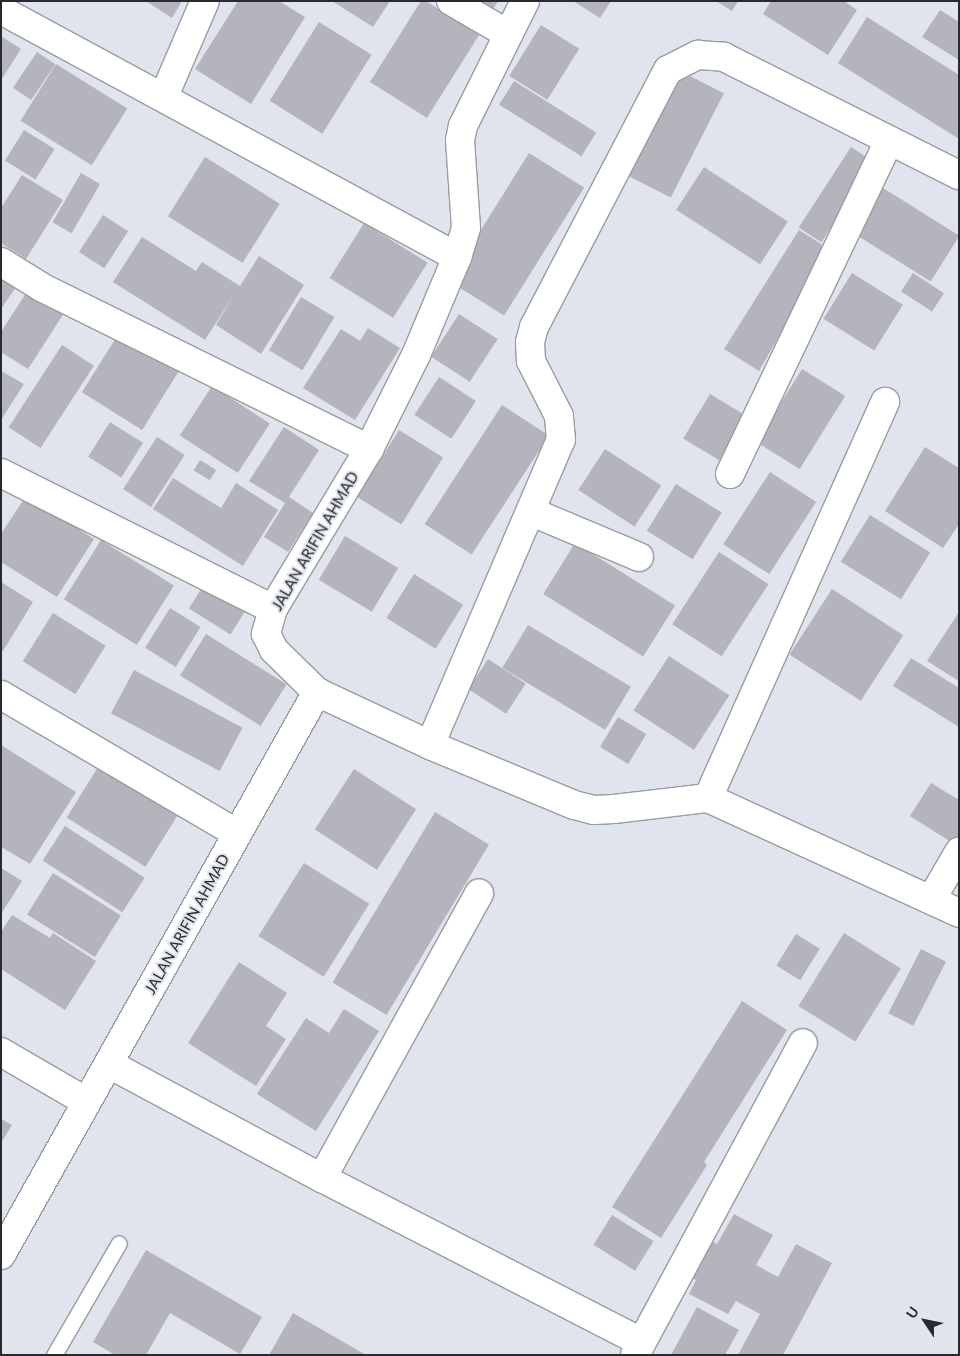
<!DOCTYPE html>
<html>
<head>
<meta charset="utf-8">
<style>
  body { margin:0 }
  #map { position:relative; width:960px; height:1356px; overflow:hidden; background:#e0e4ec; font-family:Lato,sans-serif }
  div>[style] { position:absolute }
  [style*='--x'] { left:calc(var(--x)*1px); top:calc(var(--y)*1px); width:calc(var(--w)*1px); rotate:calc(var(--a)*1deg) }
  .building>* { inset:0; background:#b5b3bb; transform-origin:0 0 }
  .roads { filter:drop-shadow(1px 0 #989ca3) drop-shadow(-1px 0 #989ca3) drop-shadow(0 1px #989ca3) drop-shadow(0 -1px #989ca3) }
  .service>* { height:15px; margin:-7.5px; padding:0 7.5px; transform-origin:7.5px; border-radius:7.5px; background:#fff }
  .minor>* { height:28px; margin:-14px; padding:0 14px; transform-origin:14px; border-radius:14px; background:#fff }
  span { translate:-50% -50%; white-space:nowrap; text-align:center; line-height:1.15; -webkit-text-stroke:4px #e0e4ec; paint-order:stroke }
  .street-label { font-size:15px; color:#292a2d }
  .frame { position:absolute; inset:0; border:2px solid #292a2d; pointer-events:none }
  .north { position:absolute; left:900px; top:1296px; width:50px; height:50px; -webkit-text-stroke:4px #e0e4ec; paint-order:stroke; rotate:304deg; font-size:14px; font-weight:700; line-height:20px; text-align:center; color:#292a2d }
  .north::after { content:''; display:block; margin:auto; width:18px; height:22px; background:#292a2d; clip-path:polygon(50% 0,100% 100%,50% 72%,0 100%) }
</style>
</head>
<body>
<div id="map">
  <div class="building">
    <div style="clip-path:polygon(146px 1px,182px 1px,172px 18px)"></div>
    <div style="clip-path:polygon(238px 1px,279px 1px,305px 17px,251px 104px,195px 69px)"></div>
    <div style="clip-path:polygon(332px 1px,390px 1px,373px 27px)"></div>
    <div style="clip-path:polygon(421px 1px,426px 1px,479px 35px,427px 118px,370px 82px)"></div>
    <div style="clip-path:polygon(471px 1px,498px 1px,490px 14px)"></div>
    <div style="clip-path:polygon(573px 1px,611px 1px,600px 18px)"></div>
    <div style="clip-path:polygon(716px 1px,738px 1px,732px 11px)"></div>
    <div style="clip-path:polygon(771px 1px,844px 1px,857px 10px,828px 55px,763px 14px)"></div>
    <div style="clip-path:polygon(940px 10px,959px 22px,959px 60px,922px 37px)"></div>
    <div style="clip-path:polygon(867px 17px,959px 75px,959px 139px,838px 63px)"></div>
    <div style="left:319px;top:22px;width:62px;height:93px;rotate:32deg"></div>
    <div style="left:541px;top:25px;width:45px;height:60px;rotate:32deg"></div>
    <div style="clip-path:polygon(1px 36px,21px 49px,1px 80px)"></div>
    <div style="left:37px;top:52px;width:22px;height:43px;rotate:34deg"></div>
    <div style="left:56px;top:64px;width:84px;height:67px;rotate:32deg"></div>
    <div style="left:682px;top:72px;width:47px;height:117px;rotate:27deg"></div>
    <div style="left:514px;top:81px;width:97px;height:28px;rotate:32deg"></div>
    <div style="left:24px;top:130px;width:36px;height:36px;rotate:32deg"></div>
    <div style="left:851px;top:147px;width:27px;height:96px;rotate:33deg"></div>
    <div style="left:529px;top:153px;width:65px;height:151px;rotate:32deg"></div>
    <div style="left:205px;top:157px;width:88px;height:70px;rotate:32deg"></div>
    <div style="left:704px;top:167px;width:100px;height:51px;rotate:33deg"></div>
    <div style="left:81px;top:173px;width:22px;height:57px;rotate:30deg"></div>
    <div style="clip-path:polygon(22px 175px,63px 200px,26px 259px,1px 243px,1px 208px)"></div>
    <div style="left:883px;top:188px;width:90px;height:54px;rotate:32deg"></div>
    <div style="left:103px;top:215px;width:30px;height:44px;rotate:33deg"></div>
    <div style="left:364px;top:223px;width:75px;height:65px;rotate:32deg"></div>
    <div style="clip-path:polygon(799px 230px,829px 249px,759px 371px,724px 349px)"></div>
    <div style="clip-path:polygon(142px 237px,196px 271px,202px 262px,240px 286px,259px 256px,304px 285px,261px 354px,216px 325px,235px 293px,205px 340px,113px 282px)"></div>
    <div style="clip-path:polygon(1px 273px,18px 284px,1px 309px)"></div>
    <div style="left:852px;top:273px;width:60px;height:54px;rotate:32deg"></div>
    <div style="left:913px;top:273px;width:37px;height:22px;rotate:33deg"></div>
    <div style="clip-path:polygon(28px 290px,64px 313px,28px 369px,1px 352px,1px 332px)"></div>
    <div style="left:301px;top:297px;width:39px;height:62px;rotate:31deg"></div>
    <div style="left:459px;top:314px;width:46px;height:51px;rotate:33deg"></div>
    <div style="clip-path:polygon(368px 328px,400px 348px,355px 420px,303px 388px,341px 329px,360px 341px)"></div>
    <div style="left:119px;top:333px;width:71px;height:70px;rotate:32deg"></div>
    <div style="left:62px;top:345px;width:38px;height:98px;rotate:33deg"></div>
    <div style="left:802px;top:369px;width:51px;height:86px;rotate:32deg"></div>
    <div style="clip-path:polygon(1px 371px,24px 384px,1px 420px)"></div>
    <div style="left:439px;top:377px;width:44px;height:45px;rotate:33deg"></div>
    <div style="left:212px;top:386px;width:69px;height:59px;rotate:33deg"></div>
    <div style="left:710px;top:394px;width:42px;height:52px;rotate:31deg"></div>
    <div style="left:502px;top:405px;width:56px;height:142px;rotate:33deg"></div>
    <div style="left:110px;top:422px;width:39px;height:41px;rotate:32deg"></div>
    <div style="clip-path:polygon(284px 427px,319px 450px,289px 497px,313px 513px,288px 552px,264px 537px,285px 503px,249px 481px)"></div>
    <div style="left:399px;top:430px;width:52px;height:79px;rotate:32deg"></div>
    <div style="left:157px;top:437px;width:33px;height:62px;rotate:33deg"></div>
    <div style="clip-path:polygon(925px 447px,959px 468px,959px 524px,943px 548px,885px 511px)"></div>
    <div style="left:605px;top:449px;width:67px;height:49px;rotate:33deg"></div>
    <div style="left:200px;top:460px;width:19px;height:12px;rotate:32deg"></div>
    <div style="left:770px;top:472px;width:55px;height:86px;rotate:33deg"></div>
    <div style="clip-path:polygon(173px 478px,221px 508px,236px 483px,278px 510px,243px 566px,153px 509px)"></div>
    <div style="left:676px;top:484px;width:54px;height:55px;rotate:32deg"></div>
    <div style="clip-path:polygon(26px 496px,94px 539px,57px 597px,1px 562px,1px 534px)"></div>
    <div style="left:870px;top:515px;width:71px;height:55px;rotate:32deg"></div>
    <div style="left:345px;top:536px;width:62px;height:51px;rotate:31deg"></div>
    <div style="left:101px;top:540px;width:86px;height:70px;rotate:32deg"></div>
    <div style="left:575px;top:543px;width:118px;height:60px;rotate:32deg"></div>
    <div style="left:719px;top:552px;width:59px;height:86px;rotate:33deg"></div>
    <div style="left:414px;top:574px;width:58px;height:52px;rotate:32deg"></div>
    <div style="left:208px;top:578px;width:49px;height:36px;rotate:32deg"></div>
    <div style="clip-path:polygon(1px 582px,33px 602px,3px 651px,1px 650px)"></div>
    <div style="left:832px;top:589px;width:85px;height:78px;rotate:33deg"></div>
    <div style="left:170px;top:608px;width:36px;height:47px;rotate:32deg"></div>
    <div style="clip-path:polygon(959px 612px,959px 681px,927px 661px)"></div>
    <div style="left:53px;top:613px;width:62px;height:57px;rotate:32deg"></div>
    <div style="left:528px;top:625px;width:120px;height:50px;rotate:31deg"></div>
    <div style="left:206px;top:634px;width:95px;height:49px;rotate:32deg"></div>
    <div style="left:669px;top:656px;width:72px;height:65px;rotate:33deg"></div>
    <div style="clip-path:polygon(911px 658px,959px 688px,959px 727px,893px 686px)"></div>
    <div style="left:488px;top:659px;width:45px;height:36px;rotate:33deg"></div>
    <div style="left:134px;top:670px;width:123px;height:49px;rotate:28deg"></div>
    <div style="left:618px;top:717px;width:33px;height:35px;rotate:31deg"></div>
    <div style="clip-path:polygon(1px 745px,76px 792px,30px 864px,1px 847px)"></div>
    <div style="left:100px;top:764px;width:93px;height:63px;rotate:32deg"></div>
    <div style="left:354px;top:769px;width:74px;height:72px;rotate:33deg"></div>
    <div style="clip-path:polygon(931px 783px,959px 800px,959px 847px,910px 816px)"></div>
    <div style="left:435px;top:812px;width:63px;height:199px;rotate:31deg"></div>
    <div style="left:65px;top:826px;width:95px;height:41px;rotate:33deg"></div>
    <div style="left:304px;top:863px;width:77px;height:86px;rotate:32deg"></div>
    <div style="clip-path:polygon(1px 868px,22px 881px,1px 914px)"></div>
    <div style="left:53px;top:873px;width:80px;height:49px;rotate:32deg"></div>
    <div style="clip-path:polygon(12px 915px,50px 938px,53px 933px,96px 961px,65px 1010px,1px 969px,1px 932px)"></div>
    <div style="left:844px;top:933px;width:67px;height:86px;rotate:32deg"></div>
    <div style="left:796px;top:934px;width:28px;height:37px;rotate:32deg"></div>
    <div style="left:921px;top:949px;width:28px;height:72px;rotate:27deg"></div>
    <div style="clip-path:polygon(239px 962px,287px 993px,266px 1026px,286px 1039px,256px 1086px,188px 1043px)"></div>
    <div style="clip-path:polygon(742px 1001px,787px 1030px,704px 1162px,707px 1165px,661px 1238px,612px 1207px)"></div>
    <div style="clip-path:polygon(344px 1009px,379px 1031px,316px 1131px,257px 1094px,306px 1018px,329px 1033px)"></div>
    <div style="clip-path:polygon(1px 1119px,12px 1125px,1px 1143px)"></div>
    <div style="clip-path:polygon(734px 1214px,773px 1235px,756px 1265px,778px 1277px,796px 1244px,832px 1263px,783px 1355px,738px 1355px,760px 1314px,736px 1301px,728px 1314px,689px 1294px,696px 1280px,687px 1275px,707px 1239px,717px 1244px)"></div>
    <div style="left:612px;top:1215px;width:49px;height:35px;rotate:32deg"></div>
    <div style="clip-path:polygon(146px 1250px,262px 1317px,240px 1354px,170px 1313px,146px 1355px,115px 1355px,93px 1342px)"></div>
    <div style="clip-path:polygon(697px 1307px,739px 1330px,725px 1355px,671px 1355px)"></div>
    <div style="clip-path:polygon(293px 1313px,366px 1355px,269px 1355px)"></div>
  </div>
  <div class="roads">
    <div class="service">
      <div style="--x:54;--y:1355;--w:129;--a:-59.9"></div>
    </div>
    <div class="minor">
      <div style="--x:451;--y:1;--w:66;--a:30.1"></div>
      <div style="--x:525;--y:1;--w:140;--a:116.4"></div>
      <div style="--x:463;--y:126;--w:14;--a:102"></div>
      <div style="--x:460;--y:140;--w:88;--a:86.1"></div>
      <div style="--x:466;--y:228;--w:30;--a:107"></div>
      <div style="--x:457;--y:257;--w:106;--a:112.7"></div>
      <div style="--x:416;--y:355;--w:105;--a:116.6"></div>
      <div style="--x:369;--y:449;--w:187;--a:121"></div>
      <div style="--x:273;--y:609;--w:26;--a:106"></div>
      <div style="--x:266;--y:634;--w:18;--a:63"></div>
      <div style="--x:274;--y:650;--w:60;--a:44.3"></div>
      <div style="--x:317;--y:692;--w:125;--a:25.1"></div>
      <div style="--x:430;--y:745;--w:156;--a:22.6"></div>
      <div style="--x:574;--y:805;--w:21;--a:14"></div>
      <div style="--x:594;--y:810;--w:20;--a:-3"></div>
      <div style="--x:614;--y:809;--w:95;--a:-6.7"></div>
      <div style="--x:708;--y:798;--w:276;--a:24.6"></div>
      <div style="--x:1;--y:10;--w:519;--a:28.44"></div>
      <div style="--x:164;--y:96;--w:103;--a:-66.7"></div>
      <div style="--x:1;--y:262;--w:49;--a:31.8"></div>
      <div style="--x:43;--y:288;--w:364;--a:26.3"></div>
      <div style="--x:1;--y:473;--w:304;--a:26.6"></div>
      <div style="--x:730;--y:474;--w:369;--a:-64.5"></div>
      <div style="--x:532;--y:512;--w:116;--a:22.8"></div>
      <div style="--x:1;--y:695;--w:273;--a:30.4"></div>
      <div style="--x:430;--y:745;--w:332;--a:-66.8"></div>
      <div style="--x:561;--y:440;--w:24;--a:-95"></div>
      <div style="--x:559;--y:416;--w:62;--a:-117"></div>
      <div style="--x:531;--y:361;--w:19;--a:-93"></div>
      <div style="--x:530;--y:342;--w:16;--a:-75"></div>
      <div style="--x:534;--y:327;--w:290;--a:-62.5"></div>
      <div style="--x:668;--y:70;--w:34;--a:-27"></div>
      <div style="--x:698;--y:55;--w:26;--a:4"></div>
      <div style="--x:724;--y:57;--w:263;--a:26.7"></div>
      <div style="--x:708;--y:798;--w:434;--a:-65.9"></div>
      <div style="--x:931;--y:900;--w:56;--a:-59.7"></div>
      <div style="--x:1;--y:1052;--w:99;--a:30.2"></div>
      <div style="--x:111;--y:1065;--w:239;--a:28.2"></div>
      <div style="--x:322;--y:1178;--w:359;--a:27.2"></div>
      <div style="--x:322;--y:1178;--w:325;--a:-61.1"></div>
      <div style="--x:1;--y:1255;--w:646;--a:-60.7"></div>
      <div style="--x:635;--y:1355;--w:354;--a:-61.7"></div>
    </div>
  </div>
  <div class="street-label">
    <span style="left:315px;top:541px;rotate:-60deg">JALAN ARIFIN AHMAD</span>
    <span style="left:187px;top:924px;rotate:-61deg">JALAN ARIFIN AHMAD</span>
  </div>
  <div class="frame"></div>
  <div class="north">U</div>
</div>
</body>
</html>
